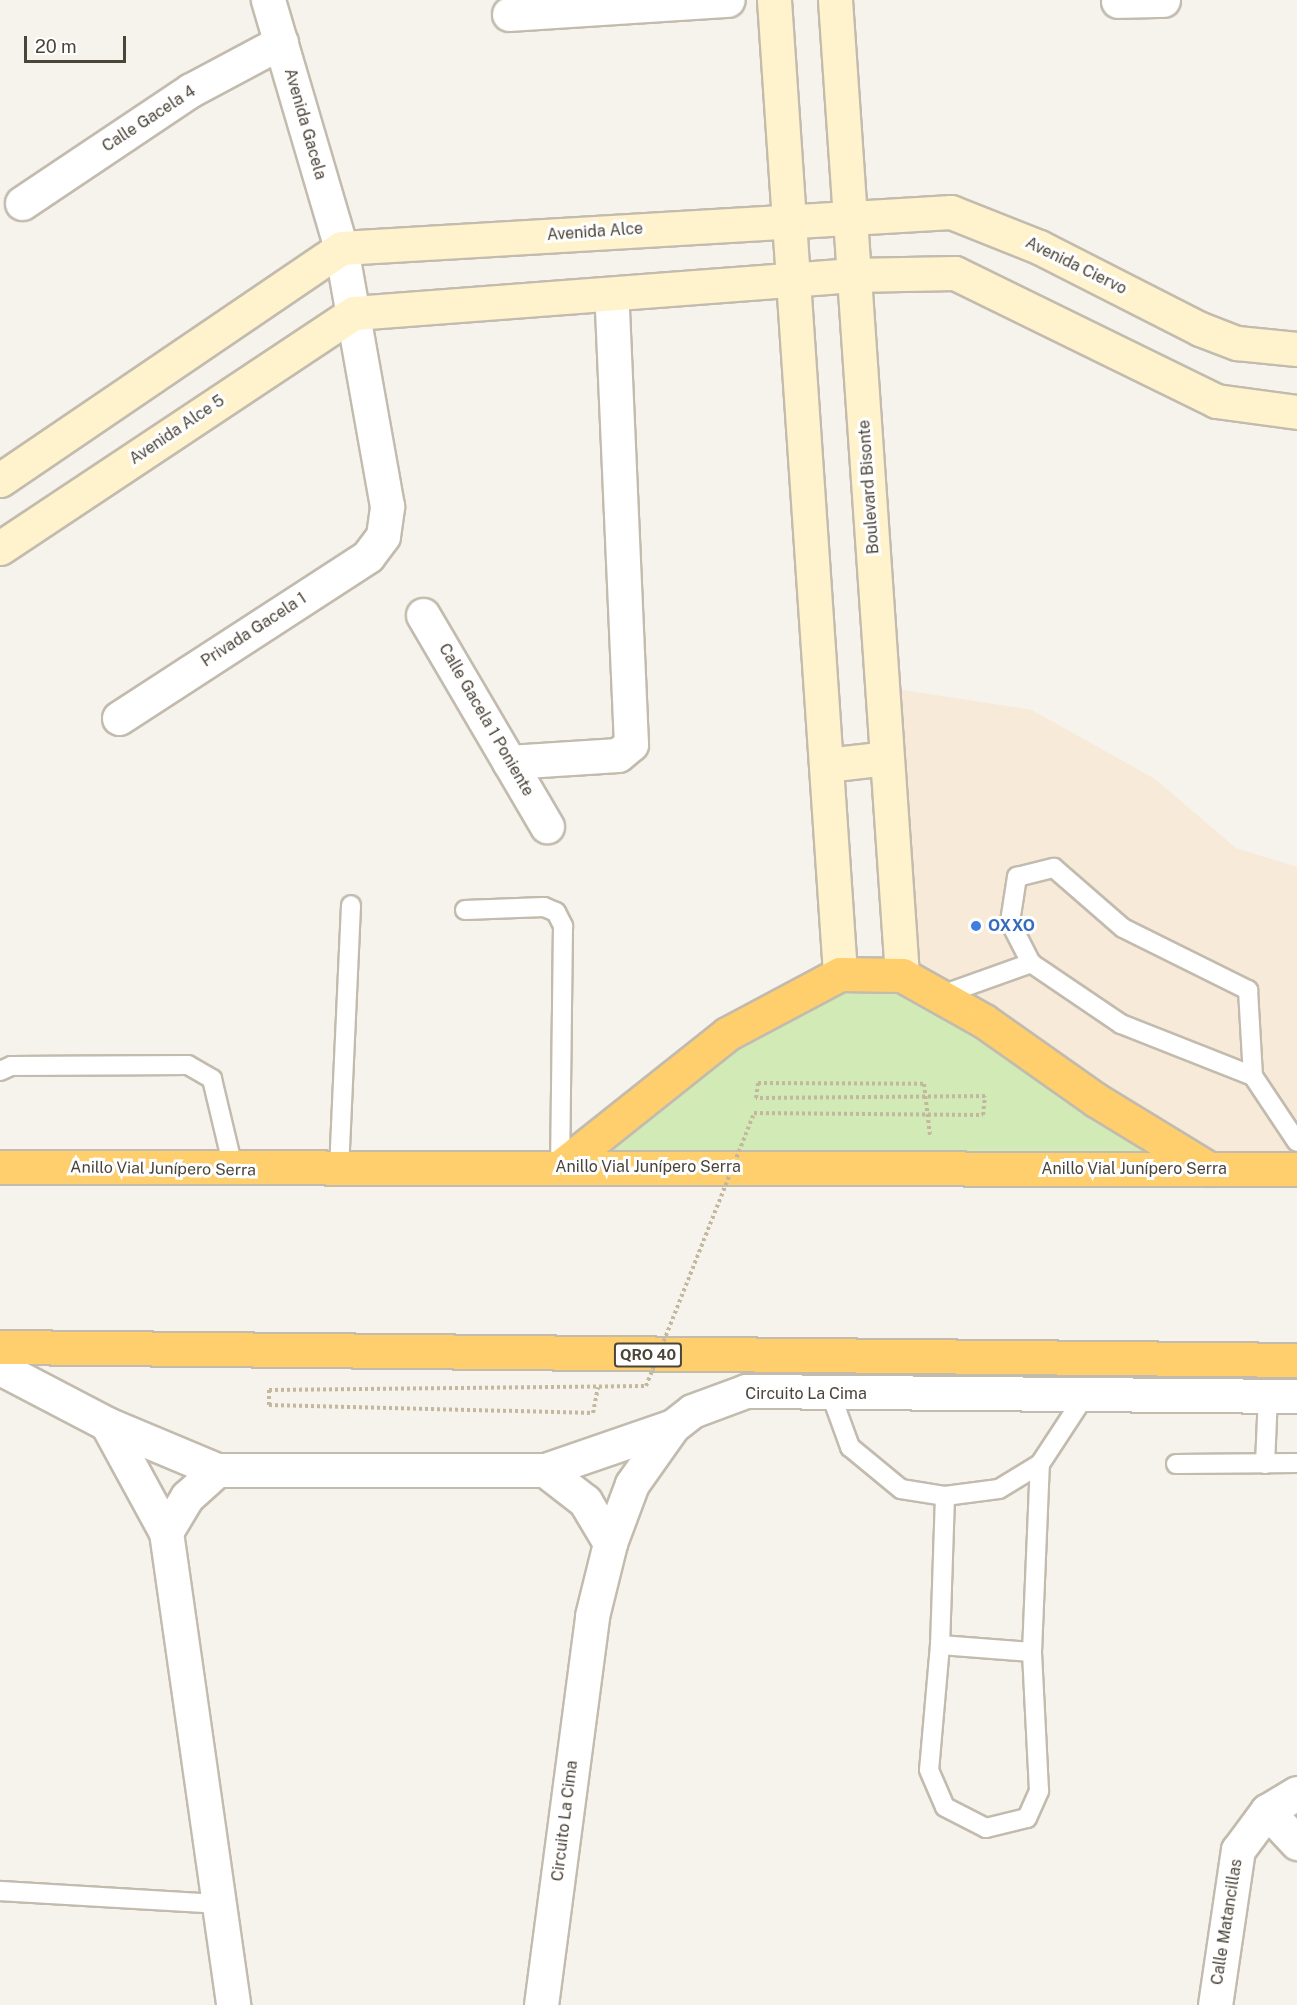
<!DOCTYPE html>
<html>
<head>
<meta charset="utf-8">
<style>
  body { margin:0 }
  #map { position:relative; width:1297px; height:2005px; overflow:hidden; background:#f6f3ec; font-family:"Public Sans",sans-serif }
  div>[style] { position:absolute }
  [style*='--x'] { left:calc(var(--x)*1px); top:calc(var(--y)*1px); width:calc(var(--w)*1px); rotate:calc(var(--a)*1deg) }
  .commercial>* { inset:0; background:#f7ead8 }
  .green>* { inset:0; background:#d2eab5 }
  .path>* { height:4px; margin-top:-2px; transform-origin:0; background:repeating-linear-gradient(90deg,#c4b79f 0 3px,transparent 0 6px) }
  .roads { filter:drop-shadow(2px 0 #c2bbae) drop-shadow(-2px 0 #c2bbae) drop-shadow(0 2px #c2bbae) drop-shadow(0 -2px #c2bbae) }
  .lane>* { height:18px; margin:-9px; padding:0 9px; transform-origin:9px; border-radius:9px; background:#fff }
  .street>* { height:33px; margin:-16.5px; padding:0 16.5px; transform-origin:16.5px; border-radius:16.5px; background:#fff }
  .secondary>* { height:33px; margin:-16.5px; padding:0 16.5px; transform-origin:16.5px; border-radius:16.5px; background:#fff3cd }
  .highway>* { height:33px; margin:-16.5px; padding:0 16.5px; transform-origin:16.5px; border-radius:16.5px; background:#ffcf6e }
  .path-bridge>* { height:4px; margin-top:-2px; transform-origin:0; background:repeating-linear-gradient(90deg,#c4b79f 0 3px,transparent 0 6px) }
  .dots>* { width:16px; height:16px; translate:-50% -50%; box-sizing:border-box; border:3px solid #fff; border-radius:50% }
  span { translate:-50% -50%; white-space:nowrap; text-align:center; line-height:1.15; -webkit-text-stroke:6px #fff; paint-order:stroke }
  .shield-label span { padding:2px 4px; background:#fff; border:2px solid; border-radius:4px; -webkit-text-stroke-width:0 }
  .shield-label { font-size:15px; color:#4b4439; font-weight:700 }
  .street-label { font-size:16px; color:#4b4439 }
  .shop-label { font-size:16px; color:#366cbe; font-weight:700 }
  .left { translate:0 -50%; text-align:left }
  .scale { position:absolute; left:24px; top:36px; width:102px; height:27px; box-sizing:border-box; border:3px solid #4b4439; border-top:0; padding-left:8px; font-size:18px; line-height:21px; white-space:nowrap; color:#4b4439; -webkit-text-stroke:4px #fff; paint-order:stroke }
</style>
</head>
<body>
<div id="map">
  <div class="commercial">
    <div style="clip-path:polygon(884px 687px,1032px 710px,1155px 779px,1236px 848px,1297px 867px,1297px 1169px,1209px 1169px,902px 975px)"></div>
  </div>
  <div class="green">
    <div style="clip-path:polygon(840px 974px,902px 975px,1209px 1169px,560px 1167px)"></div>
  </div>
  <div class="path">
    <div style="--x:756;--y:1098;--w:15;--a:-82"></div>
    <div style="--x:758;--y:1083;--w:166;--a:0.3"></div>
    <div style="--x:924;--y:1084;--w:51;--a:83.3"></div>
    <div style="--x:269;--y:1390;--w:15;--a:90"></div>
    <div style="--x:269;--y:1405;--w:324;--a:1.4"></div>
    <div style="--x:593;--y:1413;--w:26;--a:-79"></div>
  </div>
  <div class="roads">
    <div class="lane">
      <div style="--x:465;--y:910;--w:79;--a:-2.2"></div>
      <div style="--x:544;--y:907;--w:13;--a:23"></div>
      <div style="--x:556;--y:912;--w:16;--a:63"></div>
      <div style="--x:563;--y:926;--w:241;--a:90.7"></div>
      <div style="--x:939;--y:996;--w:98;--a:-19.7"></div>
      <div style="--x:0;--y:1071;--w:12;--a:-24"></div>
      <div style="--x:11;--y:1066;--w:177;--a:-0.3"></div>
      <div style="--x:188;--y:1065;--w:28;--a:30"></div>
      <div style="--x:212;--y:1079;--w:95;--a:76.6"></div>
      <div style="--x:1253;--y:1076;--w:142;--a:-158.5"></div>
      <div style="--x:1121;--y:1024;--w:109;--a:-145.9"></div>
      <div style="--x:1031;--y:963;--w:46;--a:-117.1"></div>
      <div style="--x:1010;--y:922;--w:46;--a:-81.2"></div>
      <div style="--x:1017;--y:877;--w:38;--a:-14"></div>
      <div style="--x:1054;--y:868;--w:91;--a:41"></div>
      <div style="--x:1123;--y:928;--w:140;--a:26.4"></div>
      <div style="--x:1248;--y:990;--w:86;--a:86.7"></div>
      <div style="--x:1253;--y:1076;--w:79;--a:56.3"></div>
      <div style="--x:339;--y:1170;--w:265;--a:-87.4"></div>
      <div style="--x:830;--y:1392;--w:59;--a:70"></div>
      <div style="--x:850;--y:1447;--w:66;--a:39.5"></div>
      <div style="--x:901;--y:1489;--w:45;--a:9"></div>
      <div style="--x:945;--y:1496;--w:54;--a:-7.4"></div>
      <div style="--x:999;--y:1489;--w:48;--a:-31.4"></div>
      <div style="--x:1040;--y:1464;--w:80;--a:-56.7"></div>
      <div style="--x:1176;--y:1464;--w:121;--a:-0.5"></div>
      <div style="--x:1265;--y:1464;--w:68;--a:-87.5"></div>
      <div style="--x:945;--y:1496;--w:149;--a:91.9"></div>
      <div style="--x:940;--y:1645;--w:92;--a:4.4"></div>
      <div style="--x:1032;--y:1652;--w:188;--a:-87.6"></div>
      <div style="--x:940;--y:1645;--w:125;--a:95"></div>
      <div style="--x:929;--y:1770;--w:40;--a:66.6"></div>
      <div style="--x:945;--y:1807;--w:46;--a:27.1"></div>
      <div style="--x:986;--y:1828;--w:42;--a:-13.7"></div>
      <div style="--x:1027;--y:1818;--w:30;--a:-66"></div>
      <div style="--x:1039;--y:1791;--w:139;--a:-92.9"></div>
      <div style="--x:0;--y:1891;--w:221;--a:3.4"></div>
    </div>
    <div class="street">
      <div style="--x:1118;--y:1;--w:45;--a:-1.3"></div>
      <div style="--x:509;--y:14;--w:219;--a:-3.7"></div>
      <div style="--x:22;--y:203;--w:203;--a:-33.8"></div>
      <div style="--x:191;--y:90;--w:102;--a:-28.1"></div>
      <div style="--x:423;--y:615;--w:245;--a:59.6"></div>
      <div style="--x:119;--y:718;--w:297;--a:-33"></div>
      <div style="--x:368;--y:556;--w:25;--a:-53"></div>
      <div style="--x:383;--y:536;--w:30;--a:-82"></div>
      <div style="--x:387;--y:506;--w:262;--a:-100.1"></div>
      <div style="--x:341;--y:248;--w:259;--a:-106.4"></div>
      <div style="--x:509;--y:762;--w:109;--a:-3.7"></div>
      <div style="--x:618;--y:755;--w:17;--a:-40"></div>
      <div style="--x:631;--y:744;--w:450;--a:-92.5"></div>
      <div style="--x:0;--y:1368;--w:121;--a:27.6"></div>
      <div style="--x:107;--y:1424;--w:123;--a:61.4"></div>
      <div style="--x:166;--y:1532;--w:478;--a:81.9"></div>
      <div style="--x:107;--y:1424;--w:119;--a:22.7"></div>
      <div style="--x:217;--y:1470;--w:328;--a:0"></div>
      <div style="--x:545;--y:1470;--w:135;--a:-19"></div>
      <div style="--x:545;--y:1470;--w:51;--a:37.8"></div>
      <div style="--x:585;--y:1501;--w:49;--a:59.2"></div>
      <div style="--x:166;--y:1532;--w:41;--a:-59"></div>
      <div style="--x:187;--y:1497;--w:40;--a:-42"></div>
      <div style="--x:1267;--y:1811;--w:44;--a:46.8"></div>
      <div style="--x:541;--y:2005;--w:392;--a:-82.5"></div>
      <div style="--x:592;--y:1616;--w:75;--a:-76.1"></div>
      <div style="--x:610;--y:1543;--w:63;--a:-69.6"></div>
      <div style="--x:632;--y:1484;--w:71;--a:-54.7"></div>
      <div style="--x:673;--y:1426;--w:24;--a:-38"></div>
      <div style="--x:692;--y:1411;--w:58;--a:-20.3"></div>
      <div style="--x:746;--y:1391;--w:551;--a:0.52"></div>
      <div style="--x:1215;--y:2005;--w:157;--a:-81.6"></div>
      <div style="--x:1238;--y:1850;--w:49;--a:-53.4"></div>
      <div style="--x:1267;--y:1811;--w:35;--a:-31"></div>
    </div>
    <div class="secondary">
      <div style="--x:774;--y:0;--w:976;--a:86.12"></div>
      <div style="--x:835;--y:0;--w:977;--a:86.07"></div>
      <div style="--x:0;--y:480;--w:412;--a:-34.2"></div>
      <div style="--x:341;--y:248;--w:611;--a:-3.38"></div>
      <div style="--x:951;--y:212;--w:95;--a:21.7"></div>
      <div style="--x:1039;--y:247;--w:181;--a:27"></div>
      <div style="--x:1200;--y:329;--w:40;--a:21"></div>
      <div style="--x:1237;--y:343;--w:60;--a:5.7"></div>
      <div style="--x:0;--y:548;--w:425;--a:-33.6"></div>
      <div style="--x:354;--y:313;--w:500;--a:-4.35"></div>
      <div style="--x:853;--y:275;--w:102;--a:-1.1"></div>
      <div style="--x:955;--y:273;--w:291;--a:26.1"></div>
      <div style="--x:1216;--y:401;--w:82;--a:7.7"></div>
      <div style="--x:826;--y:765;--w:61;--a:-6.5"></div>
    </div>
    <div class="highway">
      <div style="--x:0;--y:1167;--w:1297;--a:0.09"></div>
      <div style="--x:560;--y:1167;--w:213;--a:-38.5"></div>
      <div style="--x:727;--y:1034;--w:128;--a:-28"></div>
      <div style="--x:840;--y:974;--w:62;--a:0.9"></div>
      <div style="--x:902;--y:975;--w:94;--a:29.3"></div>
      <div style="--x:984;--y:1021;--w:137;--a:35.2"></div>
      <div style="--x:1096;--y:1100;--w:132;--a:31.4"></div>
      <div style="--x:0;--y:1347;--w:1297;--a:0.57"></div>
    </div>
  </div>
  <div class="path-bridge">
    <div style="--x:269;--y:1390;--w:377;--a:-0.6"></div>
    <div style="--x:646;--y:1386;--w:294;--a:-68.4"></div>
    <div style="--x:754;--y:1113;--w:229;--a:0.5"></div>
    <div style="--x:983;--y:1115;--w:19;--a:-84"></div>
    <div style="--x:985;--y:1096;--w:229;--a:179.5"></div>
  </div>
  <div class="dots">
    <div style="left:976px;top:926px;background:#3f7fe0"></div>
  </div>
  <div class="shield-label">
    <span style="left:648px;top:1355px">QRO 40</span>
  </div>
  <div class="street-label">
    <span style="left:149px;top:119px;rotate:-33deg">Calle Gacela 4</span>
    <span style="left:305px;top:124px;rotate:74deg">Avenida Gacela</span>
    <span style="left:595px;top:232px;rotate:-4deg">Avenida Alce</span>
    <span style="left:1076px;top:266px;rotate:26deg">Avenida Ciervo</span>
    <span style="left:177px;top:430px;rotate:-34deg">Avenida Alce 5</span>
    <span style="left:869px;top:487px;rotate:-94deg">Boulevard Bisonte</span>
    <span style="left:254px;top:630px;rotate:-33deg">Privada Gacela 1</span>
    <span style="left:486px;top:720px;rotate:60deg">Calle Gacela 1 Poniente</span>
    <span style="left:648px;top:1167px">Anillo Vial Junípero Serra</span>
    <span style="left:163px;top:1169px;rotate:1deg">Anillo Vial Junípero Serra</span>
    <span style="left:1134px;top:1169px">Anillo Vial Junípero Serra</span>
    <span style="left:806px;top:1394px">Circuito La Cima</span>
    <span style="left:565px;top:1821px;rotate:-83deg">Circuito La Cima</span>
    <span style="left:1227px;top:1922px;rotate:-81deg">Calle Matancillas</span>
  </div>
  <div class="shop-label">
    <span class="left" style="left:988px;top:926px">OXXO</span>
  </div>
  <div class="scale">20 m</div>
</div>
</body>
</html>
